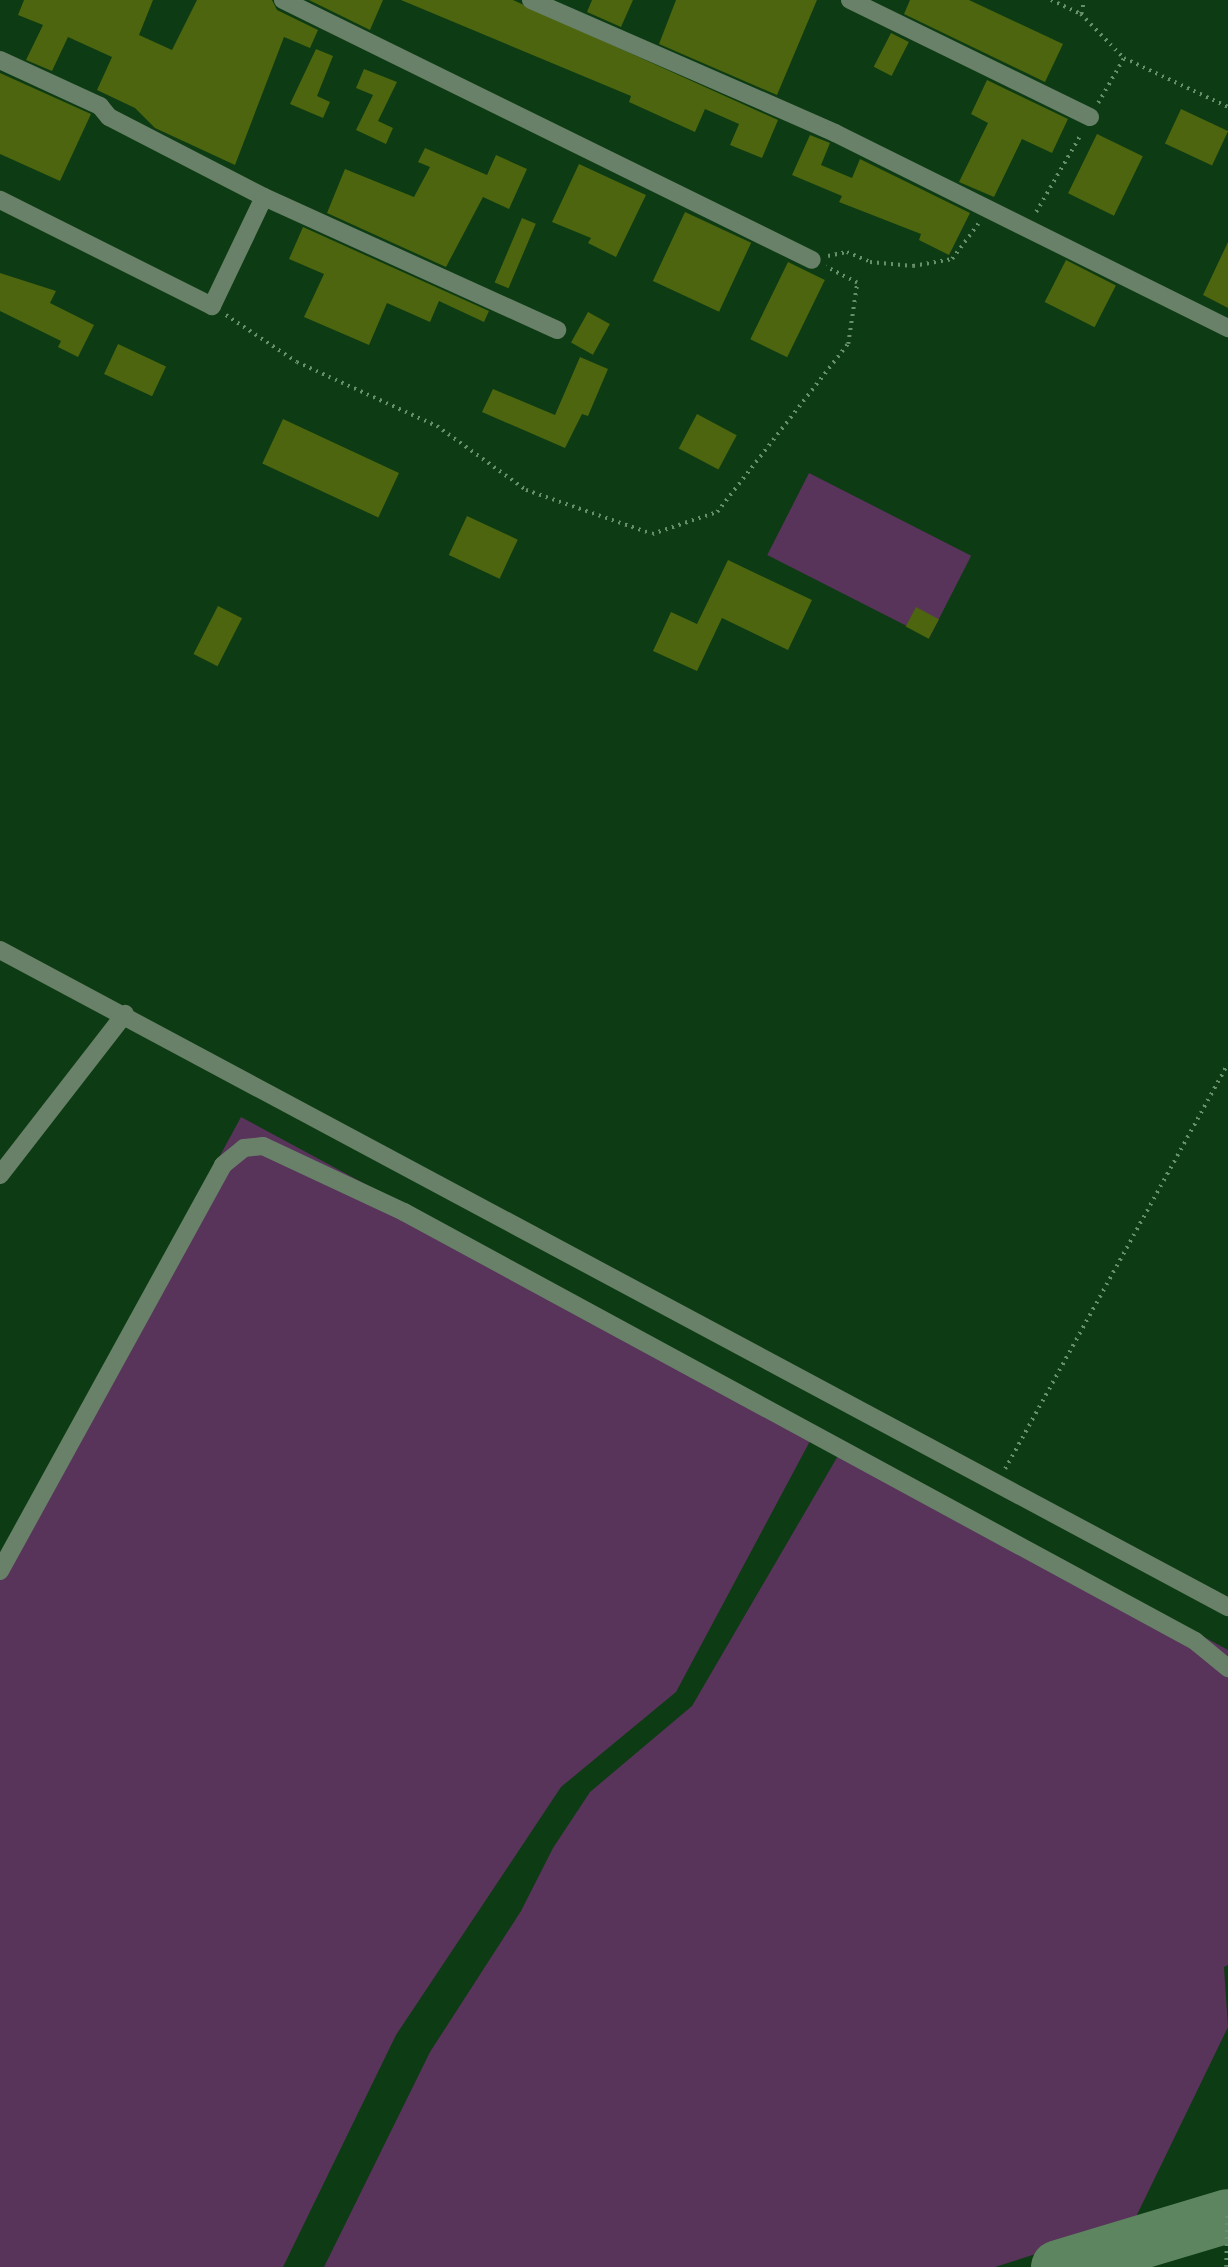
<!DOCTYPE html>
<html>
<head>
<meta charset="utf-8">
<style>
  body { margin:0 }
  #map { position:relative; width:1228px; height:2267px; overflow:hidden; background:#0d3b13; font-family:Quicksand,sans-serif }
  div>[style] { position:absolute }
  [style*='--x'] { left:calc(var(--x)*1px); top:calc(var(--y)*1px); width:calc(var(--w)*1px); rotate:calc(var(--a)*1deg) }
  .green>* { inset:0; background:#58335a; transform-origin:0 0 }
  .taxiway>* { height:54px; margin:-27px; padding:0 27px; transform-origin:27px; border-radius:27px; background:#5d8560 }
  .building>* { inset:0; background:#4c650e; transform-origin:0 0 }
  .path>* { height:3.5px; margin-top:-1.75px; transform-origin:0; background:repeating-linear-gradient(90deg,#688f6b 0 2px,transparent 0 7px) }
  .minor>* { height:18px; margin:-9px; padding:0 9px; transform-origin:9px; border-radius:9px; background:#688168 }
  span { translate:-50% -50%; white-space:nowrap; text-align:center; line-height:1.15; -webkit-text-stroke:5px #0d3b13; paint-order:stroke }
</style>
</head>
<body>
<div id="map">
  <div class="green">
    <div style="left:809px;top:473px;width:182px;height:92px;rotate:27deg"></div>
    <div style="clip-path:polygon(241px 1117px,817px 1428px,676px 1692px,561px 1787px,396px 2035px,283px 2267px,0 2267px,0 1561px)"></div>
    <div style="clip-path:polygon(846px 1442px,1228px 1650px,1228px 1965px,1224px 1967px,1228px 2027px,1133px 2223px,995px 2267px,324px 2267px,430px 2052px,521px 1911px,553px 1848px,590px 1792px,692px 1706px)"></div>
  </div>
  <div class="taxiway">
    <div style="--x:1058;--y:2267;--w:177;--a:-16.7"></div>
  </div>
  <div class="building">
    <div style="clip-path:polygon(24px 0,153px 0,139px 35px,172px 50px,197px 0,272px 0,277px 10px,318px 30px,310px 48px,284px 37px,235px 165px,155px 128px,135px 108px,97px 90px,112px 57px,68px 37px,52px 71px,26px 60px,43px 25px,18px 15px)"></div>
    <div style="clip-path:polygon(309px 0,383px 0,370px 30px)"></div>
    <div style="clip-path:polygon(401px 0,513px 0,778px 120px,762px 158px,730px 145px,739px 124px,705px 109px,695px 132px,629px 102px,631px 96px)"></div>
    <div style="clip-path:polygon(592px 0,633px 0,621px 27px,587px 12px)"></div>
    <div style="clip-path:polygon(676px 0,817px 0,777px 95px,659px 44px)"></div>
    <div style="clip-path:polygon(910px 0,969px 0,1063px 44px,1045px 82px,904px 14px)"></div>
    <div style="left:891px;top:33px;width:20px;height:38px;rotate:27deg"></div>
    <div style="clip-path:polygon(316px 49px,333px 56px,317px 96px,330px 102px,323px 118px,290px 104px)"></div>
    <div style="clip-path:polygon(364px 69px,397px 82px,378px 121px,393px 128px,386px 144px,356px 130px,373px 95px,356px 88px)"></div>
    <div style="clip-path:polygon(0 73px,91px 114px,60px 181px,0 154px)"></div>
    <div style="clip-path:polygon(987px 80px,1068px 119px,1052px 153px,1022px 139px,994px 197px,959px 182px,988px 123px,971px 114px)"></div>
    <div style="left:1181px;top:109px;width:52px;height:38px;rotate:25deg"></div>
    <div style="left:1097px;top:134px;width:51px;height:66px;rotate:26deg"></div>
    <div style="clip-path:polygon(810px 135px,830px 143px,821px 165px,852px 178px,860px 159px,970px 213px,949px 255px,919px 240px,921px 234px,839px 202px,842px 196px,792px 175px)"></div>
    <div style="clip-path:polygon(425px 148px,487px 175px,496px 155px,527px 169px,509px 209px,483px 197px,446px 267px,327px 213px,345px 169px,414px 197px,430px 167px,418px 162px)"></div>
    <div style="clip-path:polygon(579px 164px,646px 195px,616px 257px,588px 243px,591px 238px,552px 222px)"></div>
    <div style="left:685px;top:212px;width:73px;height:76px;rotate:25deg"></div>
    <div style="left:522px;top:218px;width:15px;height:70px;rotate:23deg"></div>
    <div style="clip-path:polygon(303px 227px,489px 311px,484px 322px,439px 301px,430px 322px,387px 303px,369px 345px,304px 317px,324px 274px,289px 259px)"></div>
    <div style="clip-path:polygon(1228px 242px,1228px 308px,1203px 295px)"></div>
    <div style="left:1066px;top:260px;width:56px;height:47px;rotate:27deg"></div>
    <div style="left:788px;top:262px;width:41px;height:86px;rotate:26deg"></div>
    <div style="clip-path:polygon(0 273px,56px 291px,50px 303px,94px 325px,78px 357px,58px 347px,61px 341px,0 311px)"></div>
    <div style="left:588px;top:312px;width:25px;height:35px;rotate:29deg"></div>
    <div style="left:118px;top:344px;width:53px;height:33px;rotate:25deg"></div>
    <div style="clip-path:polygon(580px 357px,608px 369px,588px 416px,582px 414px,565px 448px,482px 412px,493px 389px,555px 415px)"></div>
    <div style="left:697px;top:414px;width:45px;height:39px;rotate:28deg"></div>
    <div style="left:283px;top:419px;width:128px;height:49px;rotate:25deg"></div>
    <div style="left:467px;top:516px;width:56px;height:43px;rotate:25deg"></div>
    <div style="clip-path:polygon(728px 560px,812px 600px,788px 650px,722px 618px,697px 671px,653px 651px,671px 612px,697px 624px)"></div>
    <div style="left:218px;top:606px;width:27px;height:54px;rotate:27deg"></div>
    <div style="left:916px;top:607px;width:26px;height:22px;rotate:28deg"></div>
  </div>
  <div class="path">
    <div style="--x:1051;--y:0;--w:33;--a:25"></div>
    <div style="--x:1081;--y:14;--w:62;--a:45.7"></div>
    <div style="--x:1081;--y:14;--w:14;--a:-78"></div>
    <div style="--x:1098;--y:103;--w:52;--a:-60"></div>
    <div style="--x:1124;--y:58;--w:115;--a:25.2"></div>
    <div style="--x:1036;--y:212;--w:90;--a:-60"></div>
    <div style="--x:828;--y:256;--w:19;--a:-12"></div>
    <div style="--x:847;--y:252;--w:25;--a:23"></div>
    <div style="--x:870;--y:262;--w:43;--a:5.3"></div>
    <div style="--x:913;--y:266;--w:40;--a:-10"></div>
    <div style="--x:952;--y:259;--w:44;--a:-53.4"></div>
    <div style="--x:226;--y:315;--w:85;--a:33.5"></div>
    <div style="--x:297;--y:362;--w:154;--a:24.6"></div>
    <div style="--x:437;--y:426;--w:110;--a:35.7"></div>
    <div style="--x:526;--y:490;--w:133;--a:19.2"></div>
    <div style="--x:652;--y:534;--w:69;--a:-18.7"></div>
    <div style="--x:717;--y:512;--w:213;--a:-52.1"></div>
    <div style="--x:848;--y:344;--w:62;--a:-81.6"></div>
    <div style="--x:857;--y:283;--w:35;--a:-153"></div>
    <div style="--x:1005;--y:1469;--w:462;--a:-61.2"></div>
    <div style="--x:1226;--y:2267;--w:51;--a:-88.9"></div>
  </div>
  <div class="minor">
    <div style="--x:283;--y:0;--w:589;--a:26.17"></div>
    <div style="--x:531;--y:0;--w:332;--a:23.6"></div>
    <div style="--x:835;--y:133;--w:439;--a:26.4"></div>
    <div style="--x:850;--y:0;--w:267;--a:26"></div>
    <div style="--x:0;--y:60;--w:110;--a:24.7"></div>
    <div style="--x:100;--y:106;--w:14;--a:51"></div>
    <div style="--x:109;--y:117;--w:174;--a:27.3"></div>
    <div style="--x:264;--y:197;--w:121;--a:115.5"></div>
    <div style="--x:212;--y:306;--w:237;--a:-153.4"></div>
    <div style="--x:264;--y:197;--w:322;--a:24.4"></div>
    <div style="--x:0;--y:950;--w:1393;--a:28.15"></div>
    <div style="--x:0;--y:1175;--w:204;--a:-52.2"></div>
    <div style="--x:0;--y:1571;--w:463;--a:-61.2"></div>
    <div style="--x:223;--y:1165;--w:27;--a:-39"></div>
    <div style="--x:244;--y:1148;--w:19;--a:-6"></div>
    <div style="--x:263;--y:1146;--w:156;--a:25.1"></div>
    <div style="--x:404;--y:1212;--w:900;--a:28.47"></div>
    <div style="--x:1195;--y:1641;--w:43;--a:39.3"></div>
  </div>
</div>
</body>
</html>
